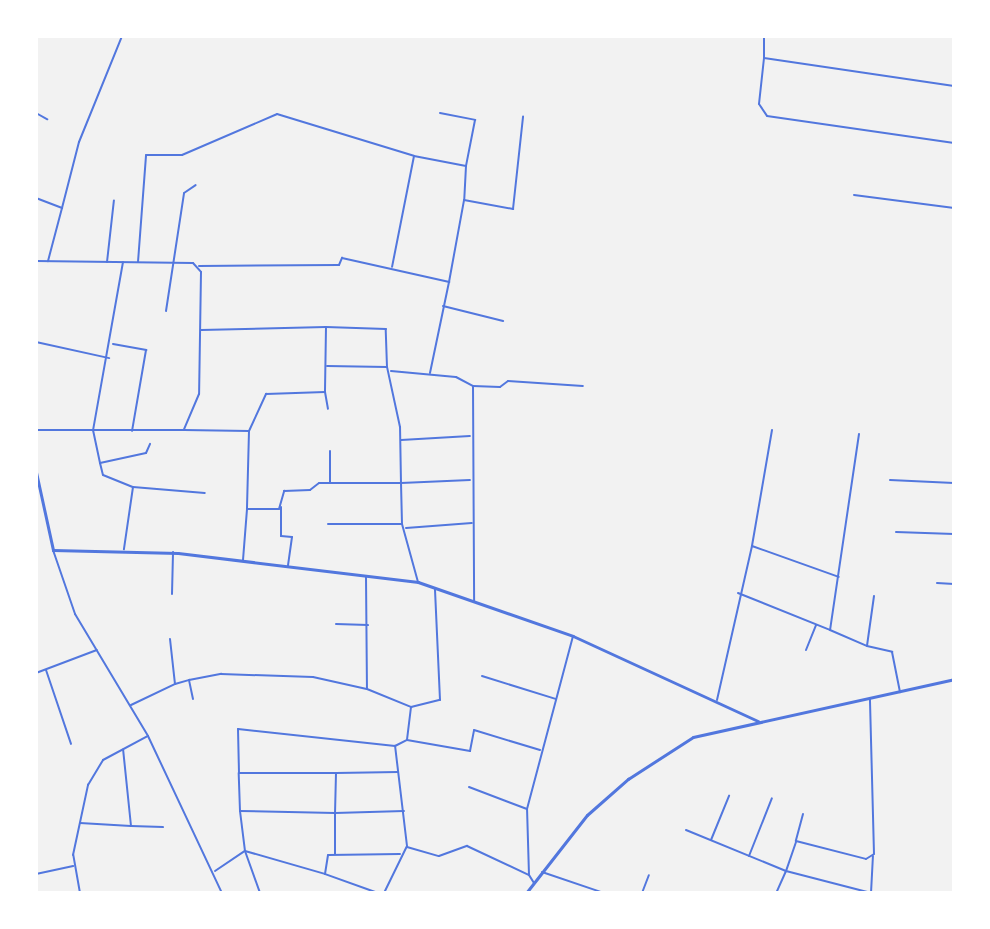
<!DOCTYPE html>
<html>
<head>
<meta charset="utf-8">
<style>
  body { margin:0 }
  #map { position:relative; width:990px; height:929px; overflow:hidden; background:#f2f2f2; font-family:"IBM Plex Sans",sans-serif }
  div>[style] { position:absolute }
  [style*='--x'] { left:calc(var(--x)*1px); top:calc(var(--y)*1px); width:calc(var(--w)*1px); rotate:calc(var(--a)*1deg) }
  .minor>* { height:2px; margin:-1px; padding:0 1px; transform-origin:1px; border-radius:1px; background:#5277de }
  .tertiary>* { height:3px; margin:-1.5px; padding:0 1.5px; transform-origin:1.5px; border-radius:1.5px; background:#5277de }
  span { translate:-50% -50%; white-space:nowrap; text-align:center; line-height:1.15; -webkit-text-stroke:4.5px #fff; paint-order:stroke }
  .frame { position:absolute; inset:0; border:38px solid #fff; pointer-events:none }
</style>
</head>
<body>
<div id="map">
  <div class="minor">
    <div style="--x:764;--y:36;--w:22;--a:90"></div>
    <div style="--x:764;--y:58;--w:192;--a:8.4"></div>
    <div style="--x:764;--y:58;--w:46;--a:96.2"></div>
    <div style="--x:759;--y:104;--w:14;--a:56"></div>
    <div style="--x:767;--y:116;--w:189;--a:8.2"></div>
    <div style="--x:36;--y:113;--w:13;--a:29"></div>
    <div style="--x:440;--y:113;--w:36;--a:11"></div>
    <div style="--x:475;--y:120;--w:47;--a:101.1"></div>
    <div style="--x:414;--y:156;--w:53;--a:10.9"></div>
    <div style="--x:466;--y:166;--w:34;--a:93"></div>
    <div style="--x:464;--y:200;--w:50;--a:10.4"></div>
    <div style="--x:513;--y:209;--w:93;--a:-83.8"></div>
    <div style="--x:854;--y:195;--w:101;--a:7.4"></div>
    <div style="--x:36;--y:198;--w:28;--a:21"></div>
    <div style="--x:62;--y:208;--w:55;--a:104.8"></div>
    <div style="--x:62;--y:208;--w:68;--a:-75.6"></div>
    <div style="--x:79;--y:142;--w:114;--a:-67.9"></div>
    <div style="--x:36;--y:261;--w:157;--a:0.7"></div>
    <div style="--x:193;--y:263;--w:12;--a:48"></div>
    <div style="--x:201;--y:272;--w:122;--a:90.9"></div>
    <div style="--x:199;--y:394;--w:39;--a:113"></div>
    <div style="--x:184;--y:430;--w:148;--a:180"></div>
    <div style="--x:107;--y:262;--w:62;--a:-83.6"></div>
    <div style="--x:123;--y:262;--w:171;--a:100.1"></div>
    <div style="--x:93;--y:430;--w:34;--a:78"></div>
    <div style="--x:100;--y:463;--w:47;--a:-12.3"></div>
    <div style="--x:146;--y:453;--w:10;--a:-66"></div>
    <div style="--x:138;--y:262;--w:107;--a:-85.7"></div>
    <div style="--x:146;--y:155;--w:36;--a:0"></div>
    <div style="--x:182;--y:155;--w:103;--a:-23.3"></div>
    <div style="--x:277;--y:114;--w:143;--a:17"></div>
    <div style="--x:414;--y:156;--w:113;--a:101.2"></div>
    <div style="--x:199;--y:266;--w:140;--a:-0.4"></div>
    <div style="--x:339;--y:265;--w:8;--a:-67"></div>
    <div style="--x:342;--y:258;--w:110;--a:12.6"></div>
    <div style="--x:449;--y:282;--w:93;--a:101.8"></div>
    <div style="--x:449;--y:282;--w:83;--a:-79.6"></div>
    <div style="--x:443;--y:306;--w:62;--a:14"></div>
    <div style="--x:166;--y:311;--w:119;--a:-81.3"></div>
    <div style="--x:184;--y:193;--w:14;--a:-34"></div>
    <div style="--x:201;--y:330;--w:125;--a:-1.4"></div>
    <div style="--x:326;--y:327;--w:65;--a:90.9"></div>
    <div style="--x:36;--y:342;--w:75;--a:12.4"></div>
    <div style="--x:113;--y:344;--w:34;--a:10"></div>
    <div style="--x:146;--y:350;--w:82;--a:99.8"></div>
    <div style="--x:327;--y:366;--w:60;--a:1"></div>
    <div style="--x:391;--y:371;--w:65;--a:5.3"></div>
    <div style="--x:456;--y:377;--w:19;--a:28"></div>
    <div style="--x:473;--y:386;--w:215;--a:89.7"></div>
    <div style="--x:473;--y:386;--w:27;--a:2"></div>
    <div style="--x:500;--y:387;--w:10;--a:-37"></div>
    <div style="--x:508;--y:381;--w:75;--a:3.8"></div>
    <div style="--x:184;--y:430;--w:65;--a:0.9"></div>
    <div style="--x:249;--y:431;--w:41;--a:-65.3"></div>
    <div style="--x:266;--y:394;--w:59;--a:-1.9"></div>
    <div style="--x:325;--y:392;--w:17;--a:80"></div>
    <div style="--x:772;--y:430;--w:118;--a:99.8"></div>
    <div style="--x:752;--y:546;--w:92;--a:19.6"></div>
    <div style="--x:249;--y:431;--w:78;--a:91.5"></div>
    <div style="--x:247;--y:509;--w:32;--a:0"></div>
    <div style="--x:279;--y:509;--w:19;--a:-74"></div>
    <div style="--x:284;--y:491;--w:26;--a:-2"></div>
    <div style="--x:310;--y:490;--w:11;--a:-38"></div>
    <div style="--x:319;--y:483;--w:82;--a:0"></div>
    <div style="--x:401;--y:483;--w:56;--a:-91"></div>
    <div style="--x:400;--y:427;--w:61;--a:-102.2"></div>
    <div style="--x:387;--y:367;--w:38;--a:-92"></div>
    <div style="--x:386;--y:329;--w:60;--a:-178.1"></div>
    <div style="--x:859;--y:434;--w:198;--a:98.4"></div>
    <div style="--x:830;--y:630;--w:40;--a:23.4"></div>
    <div style="--x:401;--y:440;--w:69;--a:-3.3"></div>
    <div style="--x:330;--y:451;--w:32;--a:90"></div>
    <div style="--x:100;--y:463;--w:12;--a:76"></div>
    <div style="--x:103;--y:475;--w:32;--a:22"></div>
    <div style="--x:133;--y:487;--w:63;--a:98.3"></div>
    <div style="--x:890;--y:480;--w:64;--a:2.7"></div>
    <div style="--x:133;--y:487;--w:72;--a:4.8"></div>
    <div style="--x:281;--y:507;--w:29;--a:90"></div>
    <div style="--x:281;--y:536;--w:11;--a:5"></div>
    <div style="--x:292;--y:537;--w:29;--a:98"></div>
    <div style="--x:328;--y:524;--w:74;--a:0"></div>
    <div style="--x:406;--y:528;--w:66;--a:-4.3"></div>
    <div style="--x:896;--y:532;--w:58;--a:2"></div>
    <div style="--x:53;--y:550;--w:68;--a:71"></div>
    <div style="--x:75;--y:614;--w:142;--a:59.1"></div>
    <div style="--x:148;--y:736;--w:174;--a:64.8"></div>
    <div style="--x:243;--y:560;--w:51;--a:-85.5"></div>
    <div style="--x:366;--y:577;--w:112;--a:89.5"></div>
    <div style="--x:367;--y:689;--w:48;--a:22.2"></div>
    <div style="--x:411;--y:707;--w:30;--a:-14"></div>
    <div style="--x:440;--y:700;--w:112;--a:-92.6"></div>
    <div style="--x:418;--y:582;--w:60;--a:-105.4"></div>
    <div style="--x:402;--y:524;--w:41;--a:-91.4"></div>
    <div style="--x:401;--y:483;--w:69;--a:-2.5"></div>
    <div style="--x:937;--y:583;--w:17;--a:3"></div>
    <div style="--x:738;--y:593;--w:99;--a:21.9"></div>
    <div style="--x:172;--y:594;--w:42;--a:-88.6"></div>
    <div style="--x:874;--y:596;--w:50;--a:98"></div>
    <div style="--x:867;--y:646;--w:26;--a:13"></div>
    <div style="--x:892;--y:652;--w:41;--a:78.7"></div>
    <div style="--x:336;--y:624;--w:32;--a:2"></div>
    <div style="--x:170;--y:639;--w:45;--a:83.7"></div>
    <div style="--x:175;--y:684;--w:15;--a:-16"></div>
    <div style="--x:806;--y:650;--w:27;--a:-68"></div>
    <div style="--x:46;--y:670;--w:78;--a:71.3"></div>
    <div style="--x:36;--y:673;--w:65;--a:-20.7"></div>
    <div style="--x:482;--y:676;--w:77;--a:17.3"></div>
    <div style="--x:193;--y:699;--w:19;--a:-102"></div>
    <div style="--x:189;--y:680;--w:33;--a:-11"></div>
    <div style="--x:221;--y:674;--w:92;--a:1.9"></div>
    <div style="--x:313;--y:677;--w:55;--a:12.5"></div>
    <div style="--x:717;--y:700;--w:158;--a:-77.2"></div>
    <div style="--x:131;--y:705;--w:49;--a:-25.5"></div>
    <div style="--x:411;--y:707;--w:33;--a:97"></div>
    <div style="--x:407;--y:740;--w:64;--a:9.9"></div>
    <div style="--x:470;--y:751;--w:21;--a:-79"></div>
    <div style="--x:474;--y:730;--w:69;--a:16.9"></div>
    <div style="--x:239;--y:773;--w:44;--a:-91.3"></div>
    <div style="--x:238;--y:729;--w:158;--a:6.2"></div>
    <div style="--x:336;--y:773;--w:62;--a:-0.9"></div>
    <div style="--x:469;--y:787;--w:62;--a:20.8"></div>
    <div style="--x:240;--y:811;--w:38;--a:-92"></div>
    <div style="--x:239;--y:773;--w:97;--a:0"></div>
    <div style="--x:336;--y:773;--w:40;--a:91.4"></div>
    <div style="--x:335;--y:813;--w:95;--a:-178.8"></div>
    <div style="--x:240;--y:811;--w:40;--a:82.9"></div>
    <div style="--x:245;--y:851;--w:83;--a:16"></div>
    <div style="--x:803;--y:814;--w:28;--a:105"></div>
    <div style="--x:796;--y:841;--w:72;--a:14.4"></div>
    <div style="--x:866;--y:859;--w:9;--a:-32"></div>
    <div style="--x:874;--y:854;--w:156;--a:-91.5"></div>
    <div style="--x:80;--y:823;--w:51;--a:3.4"></div>
    <div style="--x:131;--y:826;--w:77;--a:-95.9"></div>
    <div style="--x:131;--y:826;--w:32;--a:2"></div>
    <div style="--x:686;--y:830;--w:108;--a:22.3"></div>
    <div style="--x:786;--y:871;--w:24;--a:114"></div>
    <div style="--x:711;--y:840;--w:48;--a:-67.8"></div>
    <div style="--x:796;--y:842;--w:31;--a:109"></div>
    <div style="--x:786;--y:871;--w:88;--a:14.5"></div>
    <div style="--x:871;--y:893;--w:37;--a:-87"></div>
    <div style="--x:407;--y:847;--w:33;--a:16"></div>
    <div style="--x:439;--y:856;--w:30;--a:-20"></div>
    <div style="--x:467;--y:846;--w:68;--a:25.1"></div>
    <div style="--x:335;--y:854;--w:41;--a:-90"></div>
    <div style="--x:335;--y:813;--w:69;--a:-1.7"></div>
    <div style="--x:749;--y:856;--w:62;--a:-68.4"></div>
    <div style="--x:215;--y:871;--w:36;--a:-34"></div>
    <div style="--x:245;--y:851;--w:45;--a:70.3"></div>
    <div style="--x:542;--y:872;--w:65;--a:18.7"></div>
    <div style="--x:36;--y:874;--w:38;--a:-12"></div>
    <div style="--x:534;--y:883;--w:9;--a:-122"></div>
    <div style="--x:529;--y:875;--w:66;--a:-91.7"></div>
    <div style="--x:527;--y:809;--w:179;--a:-75.1"></div>
    <div style="--x:80;--y:893;--w:39;--a:-100"></div>
    <div style="--x:73;--y:855;--w:72;--a:-77.9"></div>
    <div style="--x:88;--y:785;--w:29;--a:-59"></div>
    <div style="--x:103;--y:760;--w:51;--a:-28.1"></div>
    <div style="--x:378;--y:893;--w:56;--a:-160.3"></div>
    <div style="--x:325;--y:874;--w:19;--a:-81"></div>
    <div style="--x:328;--y:855;--w:72;--a:-0.8"></div>
    <div style="--x:384;--y:893;--w:52;--a:-63.9"></div>
    <div style="--x:407;--y:846;--w:101;--a:-96.8"></div>
    <div style="--x:395;--y:746;--w:13;--a:-27"></div>
    <div style="--x:642;--y:893;--w:19;--a:-69"></div>
  </div>
  <div class="tertiary">
    <div style="--x:36;--y:472;--w:80;--a:77.7"></div>
    <div style="--x:53;--y:550;--w:125;--a:1.4"></div>
    <div style="--x:178;--y:553;--w:242;--a:6.9"></div>
    <div style="--x:418;--y:582;--w:164;--a:19.2"></div>
    <div style="--x:573;--y:636;--w:204;--a:24.7"></div>
    <div style="--x:526;--y:893;--w:99;--a:-52"></div>
    <div style="--x:587;--y:815;--w:55;--a:-41.3"></div>
    <div style="--x:628;--y:779;--w:77;--a:-32.9"></div>
    <div style="--x:693;--y:737;--w:267;--a:-12.5"></div>
  </div>
  <div class="frame"></div>
</div>
</body>
</html>
